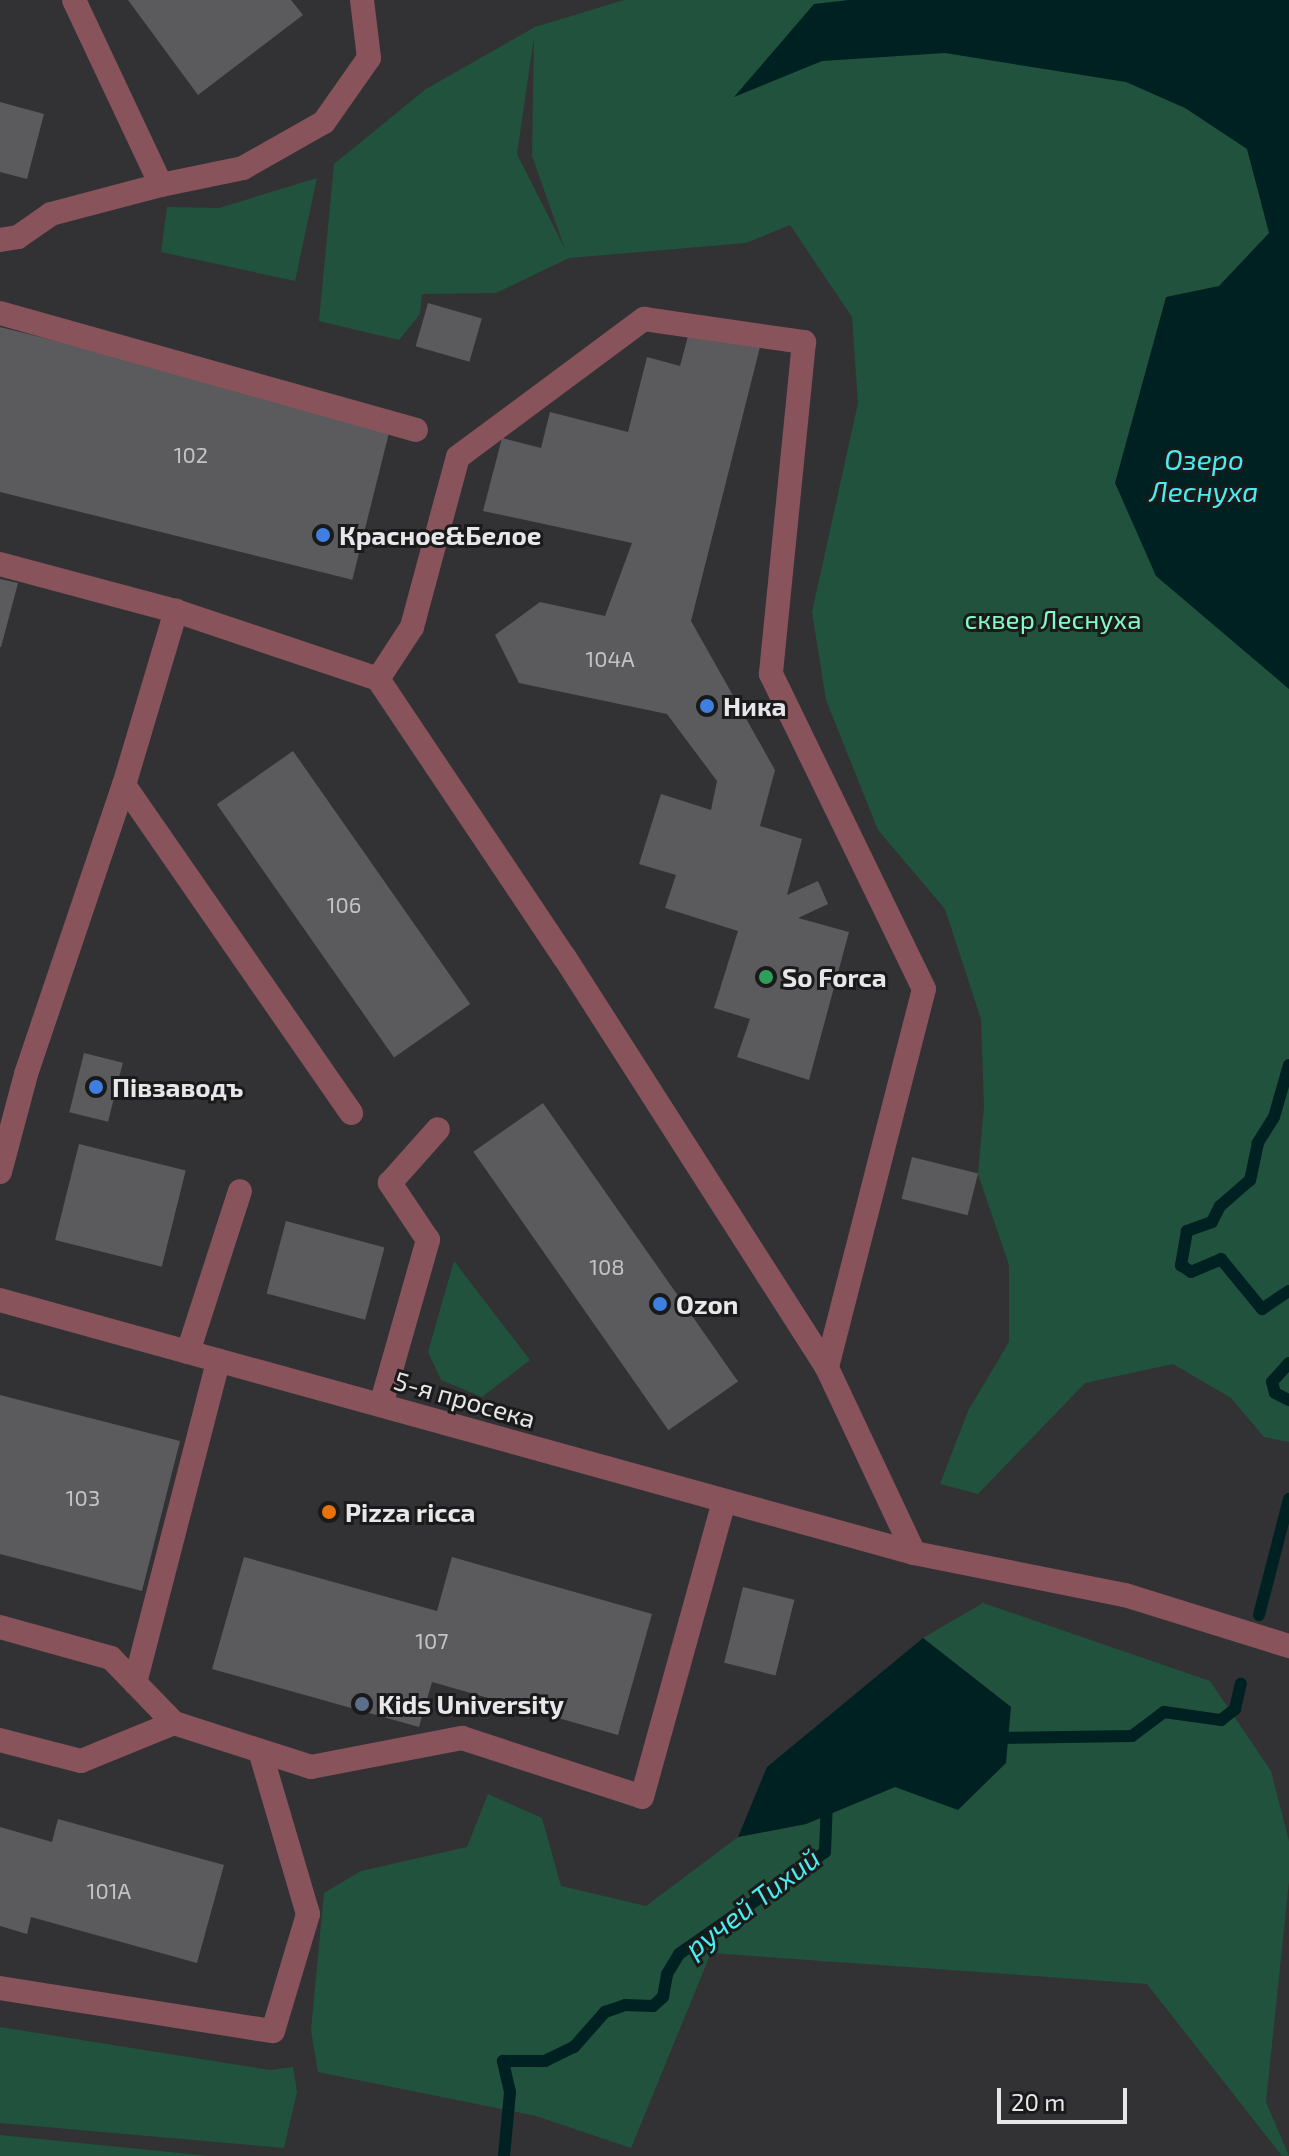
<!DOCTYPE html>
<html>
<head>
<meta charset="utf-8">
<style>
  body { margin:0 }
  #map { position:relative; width:1289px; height:2156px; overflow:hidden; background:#323235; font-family:"Exo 2",sans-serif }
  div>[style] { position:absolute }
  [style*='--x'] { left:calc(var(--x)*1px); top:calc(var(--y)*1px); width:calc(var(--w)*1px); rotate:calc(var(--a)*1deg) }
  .green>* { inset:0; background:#20523d }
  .water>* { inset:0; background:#002121 }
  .stream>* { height:12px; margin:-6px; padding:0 6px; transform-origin:6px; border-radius:6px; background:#002121 }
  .building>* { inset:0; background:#5b5a5d; transform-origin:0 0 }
  .minor>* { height:24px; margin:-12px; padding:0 12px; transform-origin:12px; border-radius:12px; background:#89535c }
  .dots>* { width:22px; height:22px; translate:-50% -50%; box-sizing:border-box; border:4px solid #1a1a1b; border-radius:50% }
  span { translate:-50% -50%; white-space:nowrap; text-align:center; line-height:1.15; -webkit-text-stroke:6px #1a1a1b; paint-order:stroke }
  .number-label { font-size:22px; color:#c4c3c5 }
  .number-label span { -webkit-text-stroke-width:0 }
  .poi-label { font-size:26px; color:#e7e6e8; font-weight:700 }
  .left { translate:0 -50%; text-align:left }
  .park-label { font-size:26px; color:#83f9c5 }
  .street-label { font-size:26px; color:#e7e6e8 }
  .water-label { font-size:28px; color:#49ecef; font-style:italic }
  .scale { position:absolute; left:997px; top:2088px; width:130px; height:36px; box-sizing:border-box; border:4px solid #e7e6e8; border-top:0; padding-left:10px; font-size:24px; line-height:28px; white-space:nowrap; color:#e7e6e8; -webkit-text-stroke:6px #1a1a1b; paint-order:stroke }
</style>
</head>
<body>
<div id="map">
  <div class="green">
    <div style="clip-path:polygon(evenodd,624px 0,1289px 0,1289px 1442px,1264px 1437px,1231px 1398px,1173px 1364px,1085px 1383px,978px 1494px,940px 1484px,968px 1411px,1009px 1342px,1009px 1265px,978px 1174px,984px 1106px,981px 1019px,945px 909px,878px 830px,826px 700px,812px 612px,858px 403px,852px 317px,790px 225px,746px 243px,569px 258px,496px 293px,422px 294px,420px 314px,399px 340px,319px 321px,334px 164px,426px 89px,535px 27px,624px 0,534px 37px,532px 156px,565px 249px,517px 154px,534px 37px)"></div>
    <div style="clip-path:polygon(317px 178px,295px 281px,161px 252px,167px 207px,219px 208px)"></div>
    <div style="clip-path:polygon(454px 1261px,530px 1360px,482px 1397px,441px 1380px,428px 1352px)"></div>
    <div style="clip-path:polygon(983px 1603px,1210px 1681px,1271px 1771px,1289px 1841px,1289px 1881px,1266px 2102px,1289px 2156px,1282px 2156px,1147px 1984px,711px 1953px,631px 2148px,536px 2116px,318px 2072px,311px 2030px,324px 1893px,361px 1871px,467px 1847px,488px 1794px,542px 1818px,561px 1886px,646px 1906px,738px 1837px,806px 1824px,895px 1787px,1011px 1707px,923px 1638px)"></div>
    <div style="clip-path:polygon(0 2027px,270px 2070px,293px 2067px,297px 2092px,284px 2148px,0 2123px)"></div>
    <div style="clip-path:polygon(0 2135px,209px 2156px,0 2156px)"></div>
  </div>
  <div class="water">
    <div style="clip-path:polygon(849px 0,1289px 0,1289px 689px,1156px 576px,1115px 483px,1166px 297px,1219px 286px,1269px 233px,1247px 149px,1185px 108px,1126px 82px,945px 53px,822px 61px,734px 97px,814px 4px)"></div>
    <div style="clip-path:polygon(923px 1638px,1011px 1707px,1006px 1763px,958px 1810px,895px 1787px,806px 1824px,738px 1837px,767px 1767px)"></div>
  </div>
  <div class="stream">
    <div style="--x:1289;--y:1065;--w:54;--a:106.1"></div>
    <div style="--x:1274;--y:1117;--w:31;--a:122"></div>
    <div style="--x:1258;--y:1143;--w:38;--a:102"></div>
    <div style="--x:1250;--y:1180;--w:40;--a:139"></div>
    <div style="--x:1220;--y:1206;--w:18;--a:117"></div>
    <div style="--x:1212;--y:1222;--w:27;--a:160"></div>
    <div style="--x:1187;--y:1231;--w:35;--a:100"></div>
    <div style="--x:1181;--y:1265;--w:12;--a:35"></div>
    <div style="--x:1191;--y:1272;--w:33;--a:-23"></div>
    <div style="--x:1221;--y:1259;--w:65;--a:50.6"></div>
    <div style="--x:1262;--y:1309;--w:32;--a:-34"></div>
    <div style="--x:1289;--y:1363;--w:25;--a:132"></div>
    <div style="--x:1272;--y:1382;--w:11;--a:75"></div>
    <div style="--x:1275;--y:1393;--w:16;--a:27"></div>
    <div style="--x:1259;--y:1615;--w:120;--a:-75.5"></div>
    <div style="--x:994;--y:1738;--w:138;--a:-0.8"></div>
    <div style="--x:1132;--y:1736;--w:40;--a:-37"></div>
    <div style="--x:1164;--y:1712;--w:58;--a:8"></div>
    <div style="--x:1221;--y:1720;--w:18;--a:-38"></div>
    <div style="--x:1235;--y:1709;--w:26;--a:-77"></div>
    <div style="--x:504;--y:2156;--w:64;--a:-84.6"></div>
    <div style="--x:510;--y:2092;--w:32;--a:-103"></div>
    <div style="--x:503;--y:2061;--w:42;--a:0"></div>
    <div style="--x:545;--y:2061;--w:32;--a:-26"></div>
    <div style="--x:574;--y:2047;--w:47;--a:-48.5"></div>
    <div style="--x:605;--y:2012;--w:21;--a:-19"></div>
    <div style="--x:625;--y:2005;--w:28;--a:2"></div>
    <div style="--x:653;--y:2006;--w:13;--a:-42"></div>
    <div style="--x:663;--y:1997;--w:23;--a:-80"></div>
    <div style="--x:667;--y:1974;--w:23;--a:-59"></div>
    <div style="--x:679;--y:1954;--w:178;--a:-34.9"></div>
    <div style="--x:825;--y:1852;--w:52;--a:-87.8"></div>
  </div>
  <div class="building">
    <div style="clip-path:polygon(128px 0,291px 0,303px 15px,198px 95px)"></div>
    <div style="clip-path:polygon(0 102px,44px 114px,27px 179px,0 172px)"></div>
    <div style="left:428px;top:303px;width:56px;height:45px;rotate:16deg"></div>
    <div style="left:0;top:327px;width:403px;height:160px;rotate:14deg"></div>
    <div style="clip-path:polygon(690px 329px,760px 347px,691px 621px,775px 770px,760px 826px,802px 839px,787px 895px,818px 881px,828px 904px,798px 918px,849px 932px,809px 1080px,737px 1057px,750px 1019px,714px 1008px,738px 931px,665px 908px,676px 875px,639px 864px,661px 794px,711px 810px,717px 781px,667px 714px,519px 683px,495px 635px,540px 602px,605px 616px,632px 543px,483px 511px,502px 438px,541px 448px,550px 412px,628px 432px,647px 357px,680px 366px)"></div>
    <div style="clip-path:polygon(0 579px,18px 583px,1px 647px,0 647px)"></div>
    <div style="left:293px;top:751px;width:309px;height:93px;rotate:55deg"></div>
    <div style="left:84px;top:1053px;width:40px;height:61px;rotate:14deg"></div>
    <div style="left:543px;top:1103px;width:340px;height:85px;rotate:55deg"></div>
    <div style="left:79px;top:1144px;width:110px;height:99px;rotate:14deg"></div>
    <div style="left:912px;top:1157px;width:68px;height:43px;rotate:14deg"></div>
    <div style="left:286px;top:1221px;width:102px;height:75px;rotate:15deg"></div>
    <div style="clip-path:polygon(0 1395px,180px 1441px,142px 1591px,0 1554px)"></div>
    <div style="clip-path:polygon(244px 1557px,437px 1611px,452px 1557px,652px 1614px,618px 1735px,432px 1682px,419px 1727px,212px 1669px)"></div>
    <div style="left:743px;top:1587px;width:53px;height:78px;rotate:14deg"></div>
    <div style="clip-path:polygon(58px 1819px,224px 1865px,197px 1963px,31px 1917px,27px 1934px,0 1926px,0 1827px,52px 1842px)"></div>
  </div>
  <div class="minor">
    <div style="--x:161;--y:185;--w:84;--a:-11.7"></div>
    <div style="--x:243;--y:168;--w:93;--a:-29.6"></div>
    <div style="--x:324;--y:122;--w:78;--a:-54.9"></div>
    <div style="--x:369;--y:58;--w:58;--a:-96.9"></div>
    <div style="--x:0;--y:240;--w:18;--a:-9"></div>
    <div style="--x:18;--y:237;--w:40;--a:-34.9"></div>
    <div style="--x:51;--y:214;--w:114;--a:-14.8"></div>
    <div style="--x:161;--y:185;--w:204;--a:-115.2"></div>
    <div style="--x:0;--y:313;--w:432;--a:15.7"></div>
    <div style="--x:0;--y:564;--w:182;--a:15"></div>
    <div style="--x:176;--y:611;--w:213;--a:18.6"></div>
    <div style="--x:378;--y:679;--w:62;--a:-56.8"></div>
    <div style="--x:412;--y:627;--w:176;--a:-74.9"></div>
    <div style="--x:458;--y:457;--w:232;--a:-36.6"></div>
    <div style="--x:644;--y:319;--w:162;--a:8.2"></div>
    <div style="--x:804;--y:342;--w:334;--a:95.7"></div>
    <div style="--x:771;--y:674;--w:350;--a:64.1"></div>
    <div style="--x:924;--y:989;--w:391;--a:104.4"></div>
    <div style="--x:827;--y:1368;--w:204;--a:64.8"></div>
    <div style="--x:378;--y:679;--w:336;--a:56.2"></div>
    <div style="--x:565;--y:958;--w:487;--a:57.4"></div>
    <div style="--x:124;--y:785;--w:399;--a:55.3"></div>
    <div style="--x:0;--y:1172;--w:101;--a:-75.1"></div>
    <div style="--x:26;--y:1074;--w:305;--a:-71.3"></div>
    <div style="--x:124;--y:785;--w:182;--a:-73.4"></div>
    <div style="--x:0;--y:1300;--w:948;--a:15.47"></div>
    <div style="--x:914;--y:1553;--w:215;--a:11.3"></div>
    <div style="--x:1125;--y:1595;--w:172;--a:17.3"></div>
    <div style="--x:188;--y:1352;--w:169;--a:-72.1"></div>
    <div style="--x:381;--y:1405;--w:172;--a:-74.1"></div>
    <div style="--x:428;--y:1240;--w:69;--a:-123.7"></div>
    <div style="--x:390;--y:1183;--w:72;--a:-48.4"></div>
    <div style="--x:0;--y:1627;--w:115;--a:15.6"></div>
    <div style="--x:111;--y:1658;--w:91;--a:45.9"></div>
    <div style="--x:174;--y:1723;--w:144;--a:17.8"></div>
    <div style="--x:311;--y:1767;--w:154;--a:-10.9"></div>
    <div style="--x:462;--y:1738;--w:189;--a:18.1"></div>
    <div style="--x:642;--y:1797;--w:307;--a:-74.5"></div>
    <div style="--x:135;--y:1683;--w:333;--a:-75.5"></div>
    <div style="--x:0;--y:1740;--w:84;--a:14.5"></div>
    <div style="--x:81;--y:1761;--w:100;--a:-22.2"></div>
    <div style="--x:0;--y:1988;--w:276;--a:9"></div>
    <div style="--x:273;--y:2031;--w:122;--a:-73.3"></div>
    <div style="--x:308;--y:1914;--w:170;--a:-106.4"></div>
  </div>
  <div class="dots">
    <div style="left:323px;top:535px;background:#3f7fe0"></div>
    <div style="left:707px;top:706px;background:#3f7fe0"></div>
    <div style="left:766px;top:977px;background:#2e9e5b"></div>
    <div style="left:96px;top:1087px;background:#3f7fe0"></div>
    <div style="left:660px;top:1304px;background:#3f7fe0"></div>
    <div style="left:329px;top:1512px;background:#e8710a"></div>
    <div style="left:362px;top:1704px;background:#5c6f8a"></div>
  </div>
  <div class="number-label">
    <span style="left:191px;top:455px">102</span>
    <span style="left:610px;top:659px">104А</span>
    <span style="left:344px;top:905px">106</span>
    <span style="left:607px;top:1267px">108</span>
    <span style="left:83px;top:1498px">103</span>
    <span style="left:432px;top:1641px">107</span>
    <span style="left:109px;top:1891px">101А</span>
  </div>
  <div class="poi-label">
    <span class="left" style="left:339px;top:535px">Красное&amp;Белое</span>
    <span class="left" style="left:723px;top:706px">Ника</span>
    <span class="left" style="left:782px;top:977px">So Forca</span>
    <span class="left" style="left:112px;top:1087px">Пiвзаводъ</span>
    <span class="left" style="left:676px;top:1304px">Ozon</span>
    <span class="left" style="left:345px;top:1512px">Pizza ricca</span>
    <span class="left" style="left:378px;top:1704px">Kids University</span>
  </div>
  <div class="park-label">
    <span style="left:1053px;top:619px">сквер Леснуха</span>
  </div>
  <div class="street-label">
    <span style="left:465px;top:1399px;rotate:16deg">5-я просека</span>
  </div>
  <div class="water-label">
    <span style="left:1204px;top:475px">Озеро<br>Леснуха</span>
    <span style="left:752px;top:1902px;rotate:-37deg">ручей Тихий</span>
  </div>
  <div class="scale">20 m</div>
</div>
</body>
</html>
